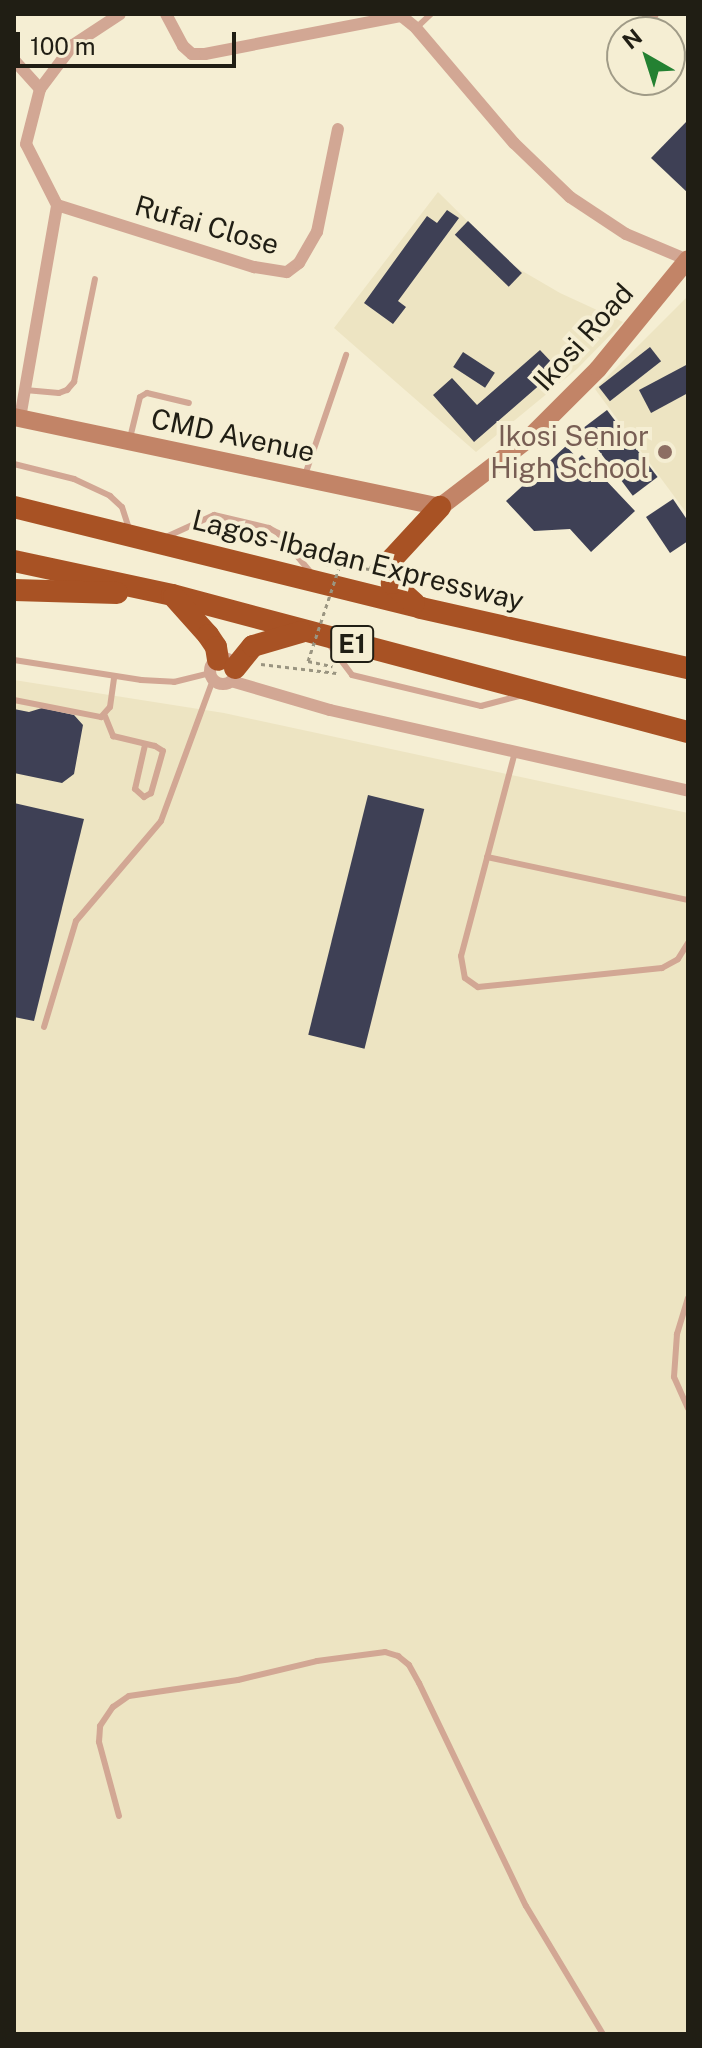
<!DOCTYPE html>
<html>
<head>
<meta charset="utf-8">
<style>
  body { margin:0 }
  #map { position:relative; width:702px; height:2048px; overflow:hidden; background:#f5eed3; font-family:"Public Sans",sans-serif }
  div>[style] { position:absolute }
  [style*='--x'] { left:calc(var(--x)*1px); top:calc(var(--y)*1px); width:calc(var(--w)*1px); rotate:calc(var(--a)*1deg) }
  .built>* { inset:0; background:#ede4c2 }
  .building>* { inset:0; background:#3e4055; transform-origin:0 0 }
  .path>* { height:3px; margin-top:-1.5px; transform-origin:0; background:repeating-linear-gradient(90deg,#9a9581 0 4px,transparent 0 8px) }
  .lane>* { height:6px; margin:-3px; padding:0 3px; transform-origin:3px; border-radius:3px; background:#d2a794 }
  .street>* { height:12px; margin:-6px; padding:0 6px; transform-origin:6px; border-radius:6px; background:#d2a794 }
  .street>.ring { margin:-6px; padding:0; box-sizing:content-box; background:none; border:12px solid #d2a794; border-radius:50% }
  .secondary>* { height:18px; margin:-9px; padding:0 9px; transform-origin:9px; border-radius:9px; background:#c28467 }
  .highway>* { height:22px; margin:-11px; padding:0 11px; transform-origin:11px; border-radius:11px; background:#a85224 }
  .path-bridge>* { height:3px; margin-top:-1.5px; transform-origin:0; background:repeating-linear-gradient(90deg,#9a9581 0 4px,transparent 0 8px) }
  .dots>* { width:22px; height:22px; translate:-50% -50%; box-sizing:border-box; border:4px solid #f5eed3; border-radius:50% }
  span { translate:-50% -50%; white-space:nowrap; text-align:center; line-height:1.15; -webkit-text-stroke:8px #f5eed3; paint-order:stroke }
  .shield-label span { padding:2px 6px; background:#f5eed3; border:2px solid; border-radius:6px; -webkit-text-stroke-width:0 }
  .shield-label { font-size:26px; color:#201e14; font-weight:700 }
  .street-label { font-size:28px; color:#201e14 }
  .education-label { font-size:28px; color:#785e54 }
  .right { translate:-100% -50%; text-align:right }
  .frame { position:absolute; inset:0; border:16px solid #201e14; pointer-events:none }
  .north { position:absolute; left:606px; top:16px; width:80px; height:80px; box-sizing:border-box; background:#f5eed3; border:2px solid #a09b87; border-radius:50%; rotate:321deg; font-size:22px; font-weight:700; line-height:32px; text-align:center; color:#201e14 }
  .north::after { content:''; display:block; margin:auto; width:28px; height:36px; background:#248132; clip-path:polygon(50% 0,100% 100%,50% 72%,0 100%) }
  .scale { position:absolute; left:16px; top:32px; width:220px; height:36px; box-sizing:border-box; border:4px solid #201e14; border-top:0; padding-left:10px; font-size:24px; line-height:28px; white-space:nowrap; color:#201e14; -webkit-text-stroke:6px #f5eed3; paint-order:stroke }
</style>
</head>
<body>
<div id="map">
  <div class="built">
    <div style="clip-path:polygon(438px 192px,512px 265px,560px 293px,623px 322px,577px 369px,476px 452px,334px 328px)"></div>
    <div style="clip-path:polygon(688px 296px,688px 515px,595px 389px)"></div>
    <div style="clip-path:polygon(14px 680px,224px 713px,688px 813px,688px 2034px,14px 2034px)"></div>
  </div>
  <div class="building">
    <div style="clip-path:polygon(688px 120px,688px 193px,651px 158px)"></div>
    <div style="clip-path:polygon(447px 210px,459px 218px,398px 301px,406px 307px,393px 324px,364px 303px,427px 216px,437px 223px)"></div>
    <div style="left:468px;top:221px;width:75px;height:19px;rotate:44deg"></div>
    <div style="left:650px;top:347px;width:18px;height:65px;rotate:52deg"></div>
    <div style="clip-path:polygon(540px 350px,558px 369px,474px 442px,433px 395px,452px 378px,477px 405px)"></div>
    <div style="left:463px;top:352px;width:38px;height:18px;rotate:33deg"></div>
    <div style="clip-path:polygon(688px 364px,688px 393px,651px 413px,639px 390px)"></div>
    <div style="left:607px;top:410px;width:84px;height:31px;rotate:53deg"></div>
    <div style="clip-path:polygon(566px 446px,578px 459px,582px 455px,635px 511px,591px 552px,570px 529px,534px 531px,506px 501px)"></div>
    <div style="clip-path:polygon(673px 499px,688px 521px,688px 541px,670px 553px,646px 517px)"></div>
    <div style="clip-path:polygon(42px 708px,74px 715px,83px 725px,74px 774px,62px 783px,14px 773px,14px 709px,29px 712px)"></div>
    <div style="left:368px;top:795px;width:58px;height:247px;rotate:14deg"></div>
    <div style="clip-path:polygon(14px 803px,84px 819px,34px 1021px,14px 1017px)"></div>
  </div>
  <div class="path">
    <div style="--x:313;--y:558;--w:28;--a:8"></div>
    <div style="--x:326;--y:564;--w:44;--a:6.5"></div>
    <div style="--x:370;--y:569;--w:8;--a:-67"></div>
    <div style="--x:308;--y:661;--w:25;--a:12"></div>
    <div style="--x:261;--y:664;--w:76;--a:6.8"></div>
  </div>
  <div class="lane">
    <div style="--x:416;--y:28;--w:21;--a:-43"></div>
    <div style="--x:25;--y:390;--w:34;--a:5"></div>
    <div style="--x:59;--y:393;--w:9;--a:-21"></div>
    <div style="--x:67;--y:390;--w:11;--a:-49"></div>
    <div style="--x:74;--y:382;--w:105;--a:-78.5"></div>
    <div style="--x:130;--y:438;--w:42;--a:-76.3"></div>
    <div style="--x:140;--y:397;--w:8;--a:-30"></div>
    <div style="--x:147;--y:393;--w:43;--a:13.4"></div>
    <div style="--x:14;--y:464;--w:62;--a:14"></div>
    <div style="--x:74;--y:479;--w:40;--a:25"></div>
    <div style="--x:110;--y:496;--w:16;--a:43"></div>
    <div style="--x:122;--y:507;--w:23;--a:72"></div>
    <div style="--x:305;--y:475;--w:127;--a:-71.1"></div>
    <div style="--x:166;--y:537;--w:53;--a:-24.6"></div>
    <div style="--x:214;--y:515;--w:57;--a:13.3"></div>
    <div style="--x:269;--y:528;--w:10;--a:29"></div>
    <div style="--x:278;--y:533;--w:53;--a:50.3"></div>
    <div style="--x:328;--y:643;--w:40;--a:53"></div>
    <div style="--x:352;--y:675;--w:133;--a:13.5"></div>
    <div style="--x:481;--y:706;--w:43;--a:-14.7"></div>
    <div style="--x:14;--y:660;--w:129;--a:8.9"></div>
    <div style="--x:141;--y:680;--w:33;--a:3"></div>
    <div style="--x:174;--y:682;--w:37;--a:-14"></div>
    <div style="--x:14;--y:700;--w:89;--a:11.1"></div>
    <div style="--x:101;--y:717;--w:13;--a:-48"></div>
    <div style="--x:110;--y:707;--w:30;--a:-82"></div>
    <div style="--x:105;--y:716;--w:22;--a:68"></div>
    <div style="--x:113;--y:736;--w:43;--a:13.4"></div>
    <div style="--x:155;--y:746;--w:9;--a:32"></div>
    <div style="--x:163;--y:751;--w:44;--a:105.9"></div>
    <div style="--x:151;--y:793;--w:8;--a:150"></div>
    <div style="--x:144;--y:797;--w:12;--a:-138"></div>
    <div style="--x:135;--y:789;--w:45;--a:-77.2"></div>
    <div style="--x:515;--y:752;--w:211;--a:104.8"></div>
    <div style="--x:461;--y:956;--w:22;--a:80"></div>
    <div style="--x:465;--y:978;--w:16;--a:35"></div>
    <div style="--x:478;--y:987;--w:185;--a:-5.9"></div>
    <div style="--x:662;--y:968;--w:18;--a:-29"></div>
    <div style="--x:678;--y:959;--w:19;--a:-58"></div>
    <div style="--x:487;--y:857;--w:206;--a:12.1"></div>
    <div style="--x:44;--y:1027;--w:111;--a:-73.2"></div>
    <div style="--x:76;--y:921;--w:131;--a:-49.6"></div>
    <div style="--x:161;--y:821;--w:150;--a:-69.8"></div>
    <div style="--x:688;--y:1298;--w:38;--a:107"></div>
    <div style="--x:677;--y:1334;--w:43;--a:94"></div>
    <div style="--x:674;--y:1377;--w:34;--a:66"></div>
    <div style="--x:119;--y:1816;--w:77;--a:-105.1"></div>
    <div style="--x:99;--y:1742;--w:16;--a:-86"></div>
    <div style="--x:100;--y:1726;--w:23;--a:-56"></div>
    <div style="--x:113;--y:1707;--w:19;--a:-35"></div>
    <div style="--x:129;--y:1696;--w:110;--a:-8.4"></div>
    <div style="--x:238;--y:1680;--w:81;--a:-13.5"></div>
    <div style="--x:317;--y:1661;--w:69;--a:-7.5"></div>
    <div style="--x:385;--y:1652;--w:14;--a:17"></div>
    <div style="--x:398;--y:1656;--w:14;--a:39"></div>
    <div style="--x:409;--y:1665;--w:21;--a:61"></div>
    <div style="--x:419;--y:1683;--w:247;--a:64.4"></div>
    <div style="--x:526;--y:1906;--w:149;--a:59"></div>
  </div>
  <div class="street">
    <div style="--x:166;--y:14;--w:36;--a:62"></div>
    <div style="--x:183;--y:46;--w:12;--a:42"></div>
    <div style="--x:192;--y:54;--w:13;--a:0"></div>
    <div style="--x:205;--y:54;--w:199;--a:-11"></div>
    <div style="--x:399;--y:14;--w:22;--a:39"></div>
    <div style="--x:416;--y:28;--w:151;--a:49.6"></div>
    <div style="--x:514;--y:143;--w:78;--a:44"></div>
    <div style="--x:570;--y:197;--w:67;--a:33.5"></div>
    <div style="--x:626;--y:234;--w:67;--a:22.8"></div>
    <div style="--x:635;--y:32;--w:25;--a:-45"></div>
    <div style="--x:614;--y:53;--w:11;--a:-45"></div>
    <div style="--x:14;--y:60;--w:39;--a:48"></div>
    <div style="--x:57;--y:205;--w:207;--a:17.5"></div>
    <div style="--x:254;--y:267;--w:33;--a:9"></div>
    <div style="--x:287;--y:272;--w:15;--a:-37"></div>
    <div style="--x:299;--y:263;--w:36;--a:-60"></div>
    <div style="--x:317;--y:232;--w:105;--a:-78.5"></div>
    <div style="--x:57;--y:205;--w:68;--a:-116.9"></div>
    <div style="--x:26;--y:144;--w:57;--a:-75.7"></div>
    <div style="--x:40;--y:89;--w:55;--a:-53.1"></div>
    <div style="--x:73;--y:45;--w:56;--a:-33.4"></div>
    <div style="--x:20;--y:418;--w:216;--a:-80.1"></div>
    <div class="ring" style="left:210px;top:658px;width:14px;height:14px"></div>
    <div style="--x:231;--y:681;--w:103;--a:16.3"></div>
    <div style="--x:330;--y:710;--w:367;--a:12.7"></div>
  </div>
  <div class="secondary">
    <div style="--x:14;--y:417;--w:435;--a:11.9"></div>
    <div style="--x:440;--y:507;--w:110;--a:-37.6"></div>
    <div style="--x:527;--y:440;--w:100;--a:-45"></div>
    <div style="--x:598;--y:369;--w:142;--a:-50.7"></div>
  </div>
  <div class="highway">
    <div style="--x:14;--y:507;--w:419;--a:13.9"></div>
    <div style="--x:421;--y:608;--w:274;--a:12.7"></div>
    <div style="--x:14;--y:561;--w:162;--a:12.1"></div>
    <div style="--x:172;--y:595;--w:534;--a:14.87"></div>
    <div style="--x:14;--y:590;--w:103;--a:1.7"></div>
    <div style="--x:174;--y:597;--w:51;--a:48.2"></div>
    <div style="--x:208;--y:635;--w:14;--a:56"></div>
    <div style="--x:216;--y:647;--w:13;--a:81"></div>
    <div style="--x:414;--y:603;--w:30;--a:-138"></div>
    <div style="--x:392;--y:583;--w:24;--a:-90"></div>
    <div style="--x:392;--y:559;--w:71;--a:-47.3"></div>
    <div style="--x:235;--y:668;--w:28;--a:-51"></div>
    <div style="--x:253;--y:646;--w:50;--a:-16.3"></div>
  </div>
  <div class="path-bridge">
    <div style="--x:308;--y:661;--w:104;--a:-71.6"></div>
  </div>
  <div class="dots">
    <div style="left:665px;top:452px;background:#8d6e63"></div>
  </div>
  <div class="shield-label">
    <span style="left:352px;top:644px">E1</span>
  </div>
  <div class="street-label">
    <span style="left:207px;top:225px;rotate:16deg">Rufai Close</span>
    <span style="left:583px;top:337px;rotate:-48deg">Ikosi Road</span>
    <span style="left:233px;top:435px;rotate:12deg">CMD Avenue</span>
    <span style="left:358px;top:560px;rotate:14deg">Lagos-Ibadan Expressway</span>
  </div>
  <div class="education-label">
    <span class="right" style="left:649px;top:452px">Ikosi Senior<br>High School</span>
  </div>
  <div class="frame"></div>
  <div class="north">N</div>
  <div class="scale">100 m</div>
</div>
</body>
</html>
